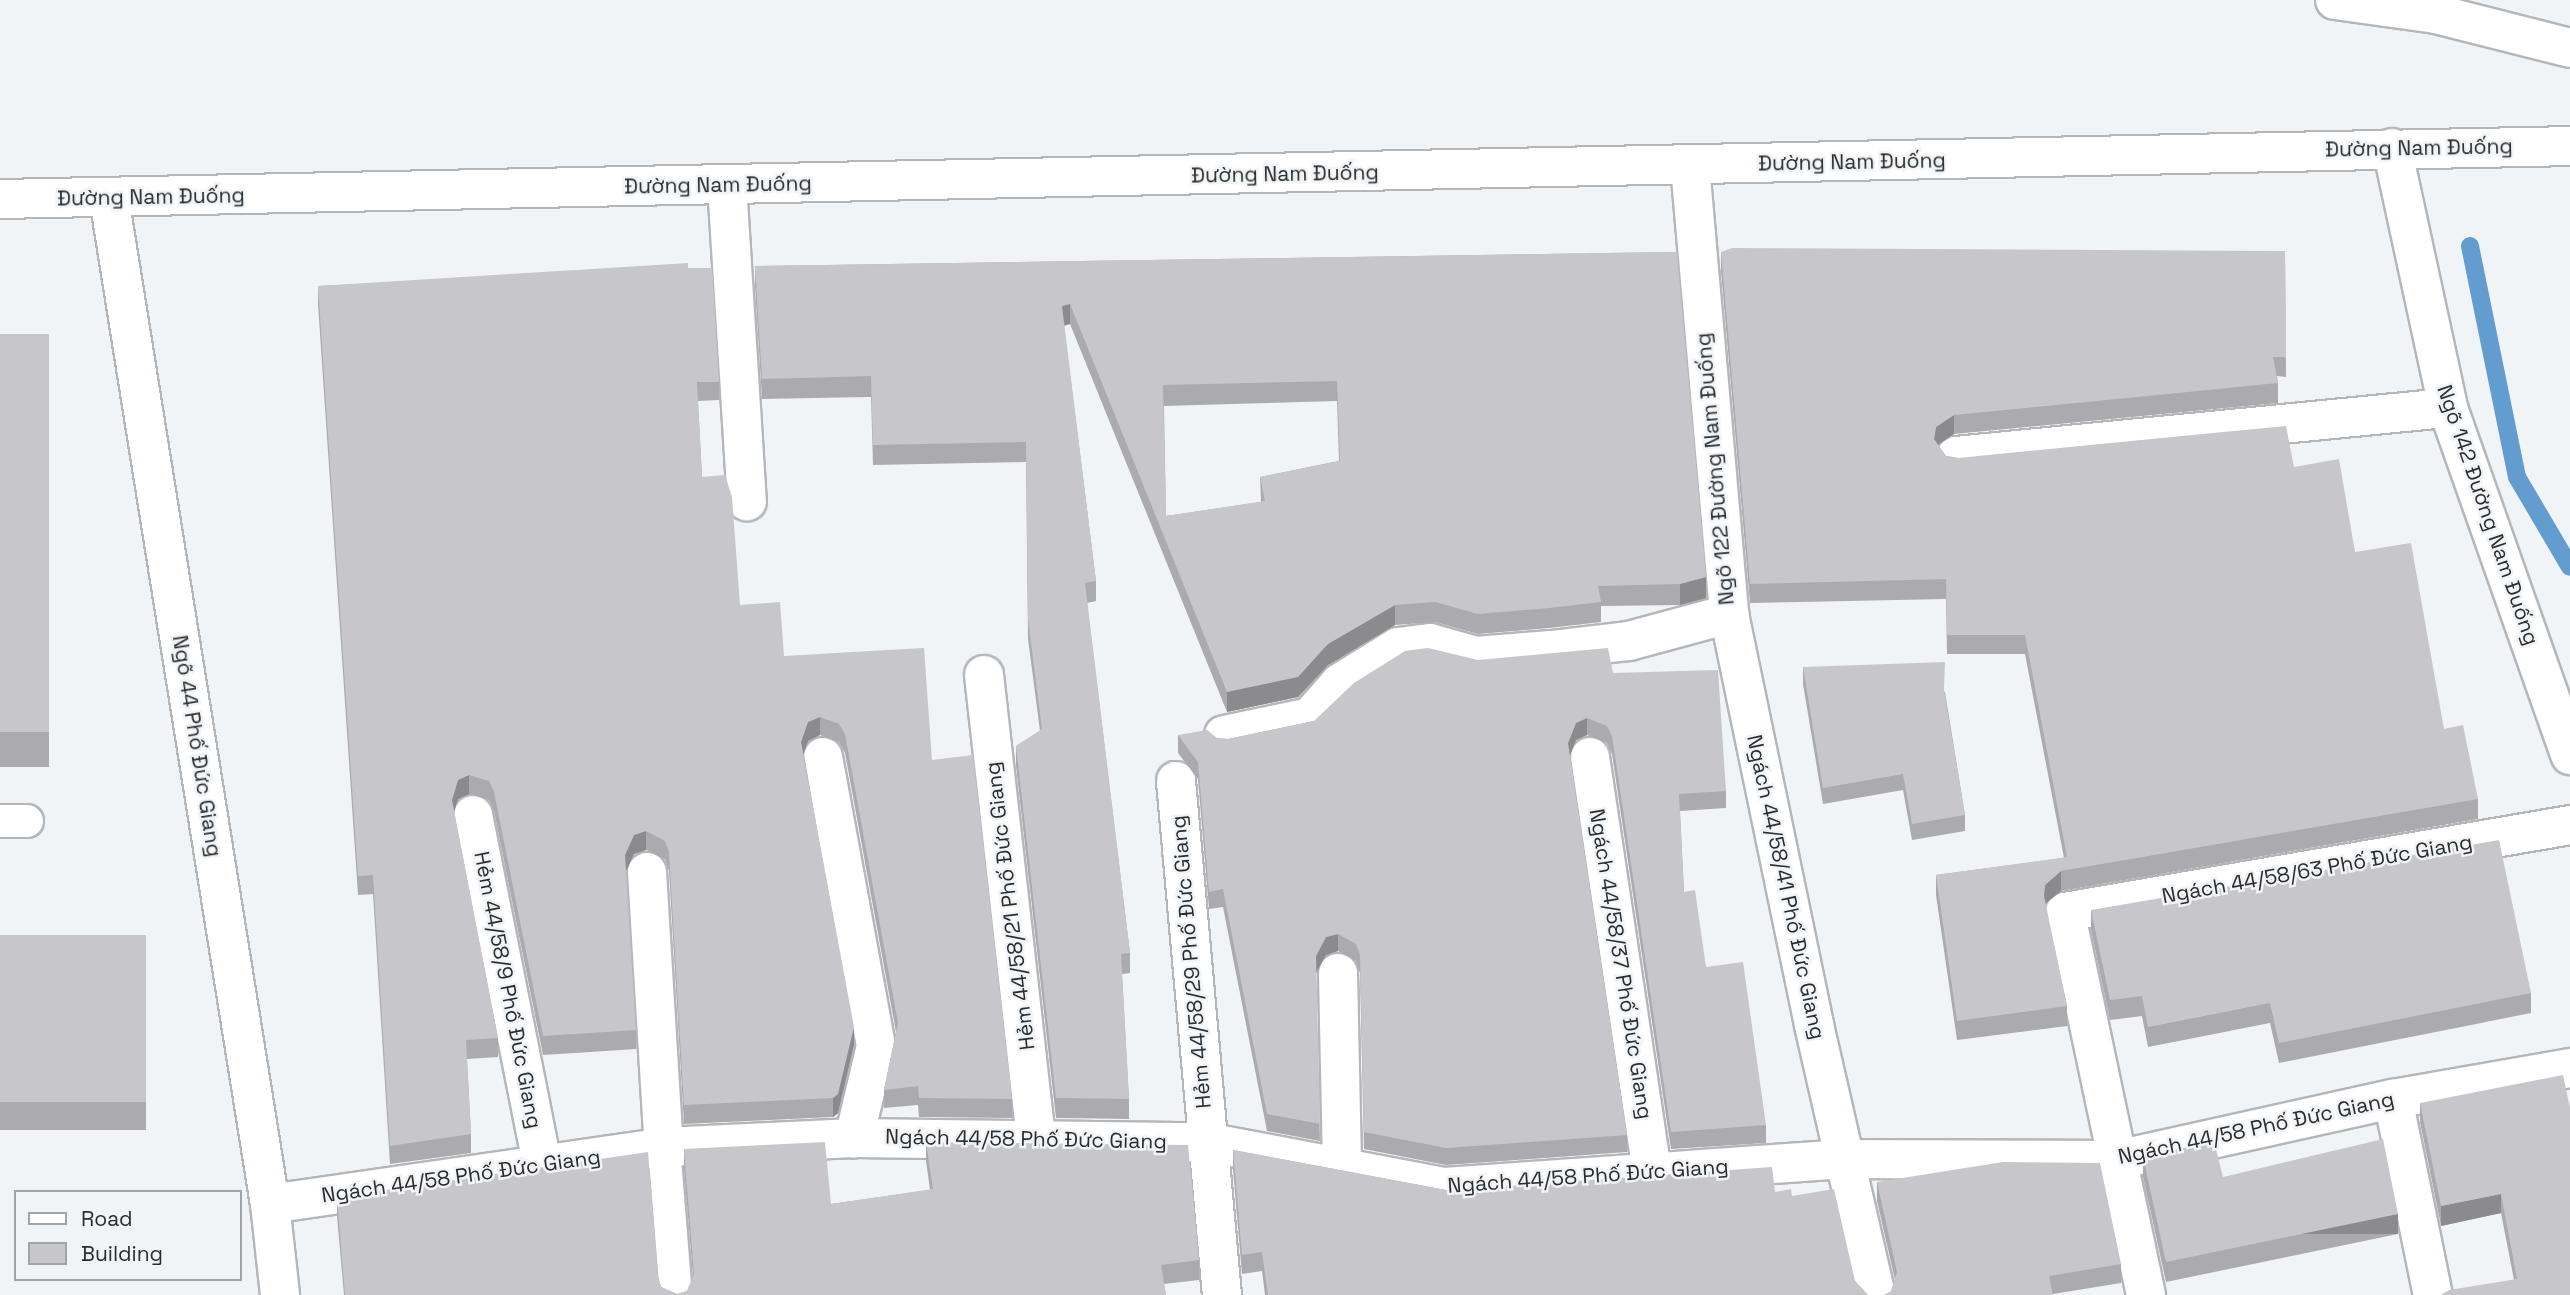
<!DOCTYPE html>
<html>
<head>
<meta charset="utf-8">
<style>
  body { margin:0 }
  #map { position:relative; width:2570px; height:1295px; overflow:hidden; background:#f1f4f7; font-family:"Space Grotesk",sans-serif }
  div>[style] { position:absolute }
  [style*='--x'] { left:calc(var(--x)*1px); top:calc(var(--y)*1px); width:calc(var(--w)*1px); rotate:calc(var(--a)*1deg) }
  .stream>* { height:18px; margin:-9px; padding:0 9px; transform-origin:9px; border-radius:9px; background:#639cce }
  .roads { filter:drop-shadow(2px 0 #b4b7ba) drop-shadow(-2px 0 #b4b7ba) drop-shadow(0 2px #b4b7ba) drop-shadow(0 -2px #b4b7ba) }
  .lane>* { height:32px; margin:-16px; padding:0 16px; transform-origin:16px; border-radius:16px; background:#fff }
  .street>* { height:38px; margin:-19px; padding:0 19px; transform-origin:19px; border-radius:19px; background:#fff }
  .secondary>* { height:38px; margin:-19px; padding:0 19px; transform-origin:19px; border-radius:19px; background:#fff }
  .wall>* { inset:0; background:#ababaf; transform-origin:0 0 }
  .shaded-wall>* { inset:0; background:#8b8b8e; transform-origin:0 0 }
  .building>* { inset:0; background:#c7c7cb; transform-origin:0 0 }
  span { translate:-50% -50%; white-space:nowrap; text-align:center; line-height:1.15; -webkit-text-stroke:5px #f1f4f7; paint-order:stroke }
  .street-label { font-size:21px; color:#2a2c2d }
  .legend { position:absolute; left:14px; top:1190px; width:228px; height:91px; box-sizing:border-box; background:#f1f4f7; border:2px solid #a1a4a6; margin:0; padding:9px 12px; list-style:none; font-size:21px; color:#2a2c2d }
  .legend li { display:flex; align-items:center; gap:14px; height:35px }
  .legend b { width:35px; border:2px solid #a1a4a6 }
</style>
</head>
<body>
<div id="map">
  <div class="stream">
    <div style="--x:2470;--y:246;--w:236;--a:78.5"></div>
    <div style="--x:2517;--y:477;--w:104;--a:59.5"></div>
  </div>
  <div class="roads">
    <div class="lane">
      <div style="--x:0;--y:821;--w:27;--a:0"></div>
      <div style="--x:664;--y:1147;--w:148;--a:85.4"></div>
    </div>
    <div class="street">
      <div style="--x:2392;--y:148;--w:266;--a:77.8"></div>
      <div style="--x:2448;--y:408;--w:368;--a:70.6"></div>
      <div style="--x:1690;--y:166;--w:450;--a:85"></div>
      <div style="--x:1729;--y:614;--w:420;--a:78.3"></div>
      <div style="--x:1814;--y:1025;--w:277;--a:77.1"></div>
      <div style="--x:727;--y:185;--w:317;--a:86.4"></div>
      <div style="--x:109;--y:198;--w:1019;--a:80.91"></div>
      <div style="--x:270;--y:1204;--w:92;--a:83.7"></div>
      <div style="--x:1956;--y:456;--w:494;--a:-5.6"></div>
      <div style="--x:984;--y:675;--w:465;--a:83.6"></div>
      <div style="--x:1224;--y:735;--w:88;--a:-11.8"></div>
      <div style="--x:1310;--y:717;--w:45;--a:-48.6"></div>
      <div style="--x:1340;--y:683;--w:68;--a:-31.8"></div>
      <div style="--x:1398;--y:647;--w:32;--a:-7"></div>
      <div style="--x:1430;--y:643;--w:48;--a:15.8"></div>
      <div style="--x:1476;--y:656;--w:75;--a:-4.6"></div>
      <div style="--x:1551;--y:650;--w:79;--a:-6.6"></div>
      <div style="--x:1629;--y:641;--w:104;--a:-15.1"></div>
      <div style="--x:823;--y:757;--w:294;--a:79.6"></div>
      <div style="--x:876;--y:1046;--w:95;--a:103.4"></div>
      <div style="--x:1590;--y:757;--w:420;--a:81.5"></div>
      <div style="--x:1176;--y:781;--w:516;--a:84.89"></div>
      <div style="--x:473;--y:815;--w:357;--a:78.8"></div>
      <div style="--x:647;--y:872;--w:276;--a:86.5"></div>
      <div style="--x:1338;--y:973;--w:194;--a:88.8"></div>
      <div style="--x:2393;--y:1099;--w:200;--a:78.5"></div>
      <div style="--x:270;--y:1204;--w:398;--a:-8.2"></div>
      <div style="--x:664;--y:1147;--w:190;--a:-2.7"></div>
      <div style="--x:854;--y:1138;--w:352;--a:0.7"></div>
      <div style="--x:1206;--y:1142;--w:243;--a:10.7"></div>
      <div style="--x:1445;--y:1187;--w:401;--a:-4"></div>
      <div style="--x:1845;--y:1159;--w:272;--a:0.2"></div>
      <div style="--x:2117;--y:1160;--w:283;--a:-12.5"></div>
      <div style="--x:2393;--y:1099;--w:180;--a:-9.9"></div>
      <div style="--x:2146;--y:1295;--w:391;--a:-101.9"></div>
      <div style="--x:2065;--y:912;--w:512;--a:-9.77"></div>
    </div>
    <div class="secondary">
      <div style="--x:2335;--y:0;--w:102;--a:7.9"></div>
      <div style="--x:2436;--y:14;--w:138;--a:14.2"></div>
      <div style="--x:0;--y:199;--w:2571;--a:-1.18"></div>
    </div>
  </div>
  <div class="wall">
    <div style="clip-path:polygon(2285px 251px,2286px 377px,2277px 376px,2278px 383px,2278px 403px,1954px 434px,1938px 445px,1946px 456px,1958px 458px,2294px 467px,2355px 552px,2444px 729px,2478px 799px,2478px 819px,2061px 891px,2045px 904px,2067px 1006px,2067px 1026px,1957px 1040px,1936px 895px,1936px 875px,2064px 858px,2025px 654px,1947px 654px,1946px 599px,1750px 603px,1721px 271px,1721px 252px)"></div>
    <div style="clip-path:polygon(evenodd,1677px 252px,1706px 598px,1680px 605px,1601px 606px,1601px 622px,1549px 628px,1478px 634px,1435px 622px,1395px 625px,1328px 665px,1298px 697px,1227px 712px,1070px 324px,1064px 326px,1096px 581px,1096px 601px,1087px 603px,1130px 953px,1130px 973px,1122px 974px,1129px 1099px,1129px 1119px,1056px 1118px,1016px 766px,1016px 746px,1040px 731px,1028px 639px,1026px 462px,873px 465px,871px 397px,762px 399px,755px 286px,755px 266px,1677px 252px,1337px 401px,1339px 461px,1260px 477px,1261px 502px,1166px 516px,1164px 406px,1337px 401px)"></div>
    <div style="clip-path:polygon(688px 268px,719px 382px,719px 400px,698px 401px,702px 477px,740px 605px,784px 656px,932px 760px,1012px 1099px,1012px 1118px,919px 1117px,918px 1105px,884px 1108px,884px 1090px,896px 1032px,845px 753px,839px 742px,820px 735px,808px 741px,804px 754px,854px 1045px,838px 1113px,833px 1117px,684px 1124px,669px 871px,665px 859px,646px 850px,634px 854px,626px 871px,636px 1030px,636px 1049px,543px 1055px,494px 811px,489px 800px,469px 794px,458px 799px,454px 812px,498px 1038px,498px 1057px,467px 1059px,471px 1134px,471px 1153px,390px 1164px,373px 894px,358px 895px,318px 304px,318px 286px)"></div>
    <div style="left:0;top:334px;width:49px;height:433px"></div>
    <div style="clip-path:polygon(1478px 660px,1613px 673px,1726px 791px,1726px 808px,1680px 811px,1684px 892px,1706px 967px,1766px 1125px,1766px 1143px,1671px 1149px,1612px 754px,1607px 743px,1587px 735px,1576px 740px,1570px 755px,1627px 1135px,1627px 1152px,1446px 1165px,1364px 1149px,1360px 973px,1356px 961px,1338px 951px,1326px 955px,1316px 973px,1320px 1141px,1267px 1131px,1223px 907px,1209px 909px,1198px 779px,1178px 753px,1178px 735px,1228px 739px,1314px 721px)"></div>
    <div style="clip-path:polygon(1803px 667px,1945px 692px,1965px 815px,1965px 831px,1912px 840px,1903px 790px,1823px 804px,1803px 684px)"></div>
    <div style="clip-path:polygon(2091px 910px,2531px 993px,2531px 1013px,2279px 1063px,2270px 1023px,2148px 1047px,2142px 1016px,2110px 1020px,2091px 930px)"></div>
    <div style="left:0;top:935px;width:146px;height:195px"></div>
    <div style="clip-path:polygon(2420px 1103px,2570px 1108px,2570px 1295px,2514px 1280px,2501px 1213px,2441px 1226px,2420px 1122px)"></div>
    <div style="clip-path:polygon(926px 1142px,1199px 1260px,1199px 1280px,1164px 1284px,1166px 1295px,344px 1295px,337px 1216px,337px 1197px,658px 1277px,661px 1287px,677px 1294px,687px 1291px,693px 1277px,684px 1168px,684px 1149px,831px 1204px,930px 1190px,926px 1161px)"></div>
    <div style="clip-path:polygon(1233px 1150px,1446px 1190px,1775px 1192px,1792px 1196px,1855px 1281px,1868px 1295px,1265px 1295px,1262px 1271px,1242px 1274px,1233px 1169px)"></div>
    <div style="clip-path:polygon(2143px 1157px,2223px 1177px,2398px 1234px,2166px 1282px,2143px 1177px)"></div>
    <div style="clip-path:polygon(1877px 1182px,2121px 1264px,2121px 1283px,2053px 1294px,1891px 1291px,1895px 1280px,1877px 1201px)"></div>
  </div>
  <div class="shaded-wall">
    <div style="clip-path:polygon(1070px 304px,1070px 324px,1062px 326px,1062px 306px)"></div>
    <div style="clip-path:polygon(1954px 415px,1954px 434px,1936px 446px,1934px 439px,1936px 427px)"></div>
    <div style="clip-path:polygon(1706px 577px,1706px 598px,1680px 605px,1680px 584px)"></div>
    <div style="clip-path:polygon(1395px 605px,1395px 625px,1328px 665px,1298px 697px,1227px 712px,1227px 692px,1328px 644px)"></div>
    <div style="clip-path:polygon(820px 717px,820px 735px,808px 741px,801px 760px,801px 742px,808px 722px)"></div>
    <div style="clip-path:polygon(1587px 718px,1587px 735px,1576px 740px,1568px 760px,1568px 743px,1576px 723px)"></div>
    <div style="clip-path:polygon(469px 775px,469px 794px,458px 799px,452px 819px,452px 800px,458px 780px)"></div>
    <div style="clip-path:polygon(646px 831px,646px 850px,634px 854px,625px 873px,625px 855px,634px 835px)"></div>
    <div style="clip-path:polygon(2061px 871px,2061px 891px,2045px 904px,2044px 896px,2045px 885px)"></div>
    <div style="clip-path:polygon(1338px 934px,1338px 951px,1326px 955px,1316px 973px,1316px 956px,1326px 937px)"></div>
    <div style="clip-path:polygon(854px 1027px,854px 1045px,838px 1113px,833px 1117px,833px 1098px)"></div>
    <div style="clip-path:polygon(2501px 1194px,2501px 1213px,2441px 1226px,2441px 1206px)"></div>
    <div style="left:2398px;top:1214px;width:20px;height:237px;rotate:90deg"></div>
  </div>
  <div class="building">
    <div style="clip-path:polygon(1732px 248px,2285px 251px,2286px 357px,2273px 357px,2278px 383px,1954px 415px,1936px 427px,1934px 439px,1946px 456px,1958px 458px,2286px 426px,2294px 467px,2339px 459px,2355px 552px,2411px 543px,2444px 729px,2463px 725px,2478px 799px,2061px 871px,2045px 885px,2044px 896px,2067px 1006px,1957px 1021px,1936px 875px,2067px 857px,2025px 635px,1947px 635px,1946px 579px,1750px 584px,1721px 252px)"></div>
    <div style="clip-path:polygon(evenodd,1677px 252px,1706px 577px,1680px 584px,1598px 586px,1601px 602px,1549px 608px,1478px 614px,1435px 602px,1395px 605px,1328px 644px,1298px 677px,1227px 692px,1070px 304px,1062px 306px,1096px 581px,1085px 583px,1130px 953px,1121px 954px,1129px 1099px,1056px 1098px,1016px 746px,1042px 729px,1028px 619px,1026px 442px,873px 445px,871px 376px,762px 379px,755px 266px,1677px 252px,1337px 381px,1340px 461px,1260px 477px,1265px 501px,1166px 516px,1163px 385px,1337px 381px)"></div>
    <div style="clip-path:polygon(688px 263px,688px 268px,712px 268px,719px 382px,697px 382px,702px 477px,725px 475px,732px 497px,740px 605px,780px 602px,784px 656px,924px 648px,932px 760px,973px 755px,1012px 1099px,919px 1098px,918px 1086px,884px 1090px,898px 1023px,845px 734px,839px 724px,820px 717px,808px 722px,801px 742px,854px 1027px,838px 1094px,833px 1098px,684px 1105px,669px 852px,665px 841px,646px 831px,634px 835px,625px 855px,636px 1030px,543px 1036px,494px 792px,489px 781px,469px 775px,458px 780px,452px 800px,498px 1038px,466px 1040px,471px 1134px,390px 1146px,373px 875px,358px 876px,318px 286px)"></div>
    <div style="left:0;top:334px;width:49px;height:398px"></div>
    <div style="clip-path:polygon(1428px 648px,1478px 660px,1608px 648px,1613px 673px,1718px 670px,1726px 791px,1679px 794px,1684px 892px,1695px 890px,1706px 967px,1743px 962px,1766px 1125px,1671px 1132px,1612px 736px,1607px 726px,1587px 718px,1576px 723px,1568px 743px,1627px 1135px,1446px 1148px,1364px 1132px,1360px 955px,1356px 944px,1338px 934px,1326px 937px,1316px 956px,1320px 1124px,1267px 1114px,1223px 889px,1209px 892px,1198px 762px,1178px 735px,1207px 730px,1217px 738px,1228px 739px,1314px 721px,1354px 683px,1405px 651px)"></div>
    <div style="clip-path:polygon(1945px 662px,1944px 690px,1965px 815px,1912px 824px,1903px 774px,1823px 788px,1803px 667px)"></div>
    <div style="clip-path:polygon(2499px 840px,2531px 993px,2279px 1043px,2270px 1003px,2148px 1027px,2142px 996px,2110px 1000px,2091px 910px)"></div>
    <div style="left:0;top:935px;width:146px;height:167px"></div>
    <div style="clip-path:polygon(2563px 1075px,2570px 1108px,2570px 1295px,2441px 1295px,2449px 1290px,2517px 1279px,2501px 1194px,2441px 1206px,2420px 1103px)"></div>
    <div style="clip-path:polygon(2383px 1139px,2398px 1214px,2166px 1262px,2143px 1157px,2214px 1141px,2223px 1177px)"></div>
    <div style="clip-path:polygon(825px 1142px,831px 1204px,933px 1189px,926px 1142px,1188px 1145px,1199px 1260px,1161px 1265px,1166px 1295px,345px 1295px,337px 1197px,648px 1152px,658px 1277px,661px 1287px,677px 1294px,687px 1291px,694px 1274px,684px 1149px)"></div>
    <div style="clip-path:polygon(1233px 1150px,1446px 1190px,1772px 1167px,1775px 1192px,1791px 1189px,1792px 1196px,1834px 1189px,1855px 1281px,1868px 1295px,1268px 1295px,1262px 1252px,1242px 1255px)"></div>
    <div style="clip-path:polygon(2003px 1162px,2100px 1163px,2121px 1264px,2049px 1276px,2053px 1295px,1884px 1295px,1891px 1291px,1897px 1272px,1877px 1182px)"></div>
  </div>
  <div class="street-label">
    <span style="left:2419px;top:148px;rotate:-1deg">Đường Nam Đuống</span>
    <span style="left:1852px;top:162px;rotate:-1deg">Đường Nam Đuống</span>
    <span style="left:1285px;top:174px;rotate:-1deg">Đường Nam Đuống</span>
    <span style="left:718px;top:185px;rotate:-1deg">Đường Nam Đuống</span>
    <span style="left:151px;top:197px;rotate:-1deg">Đường Nam Đuống</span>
    <span style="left:1715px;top:469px;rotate:-95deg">Ngõ 122 Đường Nam Đuống</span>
    <span style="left:2488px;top:515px;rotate:71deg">Ngõ 142 Đường Nam Đuống</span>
    <span style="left:197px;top:746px;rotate:81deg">Ngõ 44 Phố Đức Giang</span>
    <span style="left:2317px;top:869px;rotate:-10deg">Ngách 44/58/63 Phố Đức Giang</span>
    <span style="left:1786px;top:887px;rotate:78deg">Ngách 44/58/41 Phố Đức Giang</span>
    <span style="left:1010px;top:906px;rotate:-97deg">Hẻm 44/58/21 Phố Đức Giang</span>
    <span style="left:1191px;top:962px;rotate:-95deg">Hẻm 44/58/29 Phố Đức Giang</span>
    <span style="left:1621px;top:964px;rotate:81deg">Ngách 44/58/37 Phố Đức Giang</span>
    <span style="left:508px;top:990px;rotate:79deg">Hẻm 44/58/9 Phố Đức Giang</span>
    <span style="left:2256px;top:1128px;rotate:-12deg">Ngách 44/58 Phố Đức Giang</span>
    <span style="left:1026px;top:1139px;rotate:1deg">Ngách 44/58 Phố Đức Giang</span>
    <span style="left:461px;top:1176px;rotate:-8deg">Ngách 44/58 Phố Đức Giang</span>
    <span style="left:1588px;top:1176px;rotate:-4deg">Ngách 44/58 Phố Đức Giang</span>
  </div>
  <ul class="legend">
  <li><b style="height:9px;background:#fff"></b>Road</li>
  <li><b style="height:19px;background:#c7c7cb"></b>Building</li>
  </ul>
</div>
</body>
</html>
